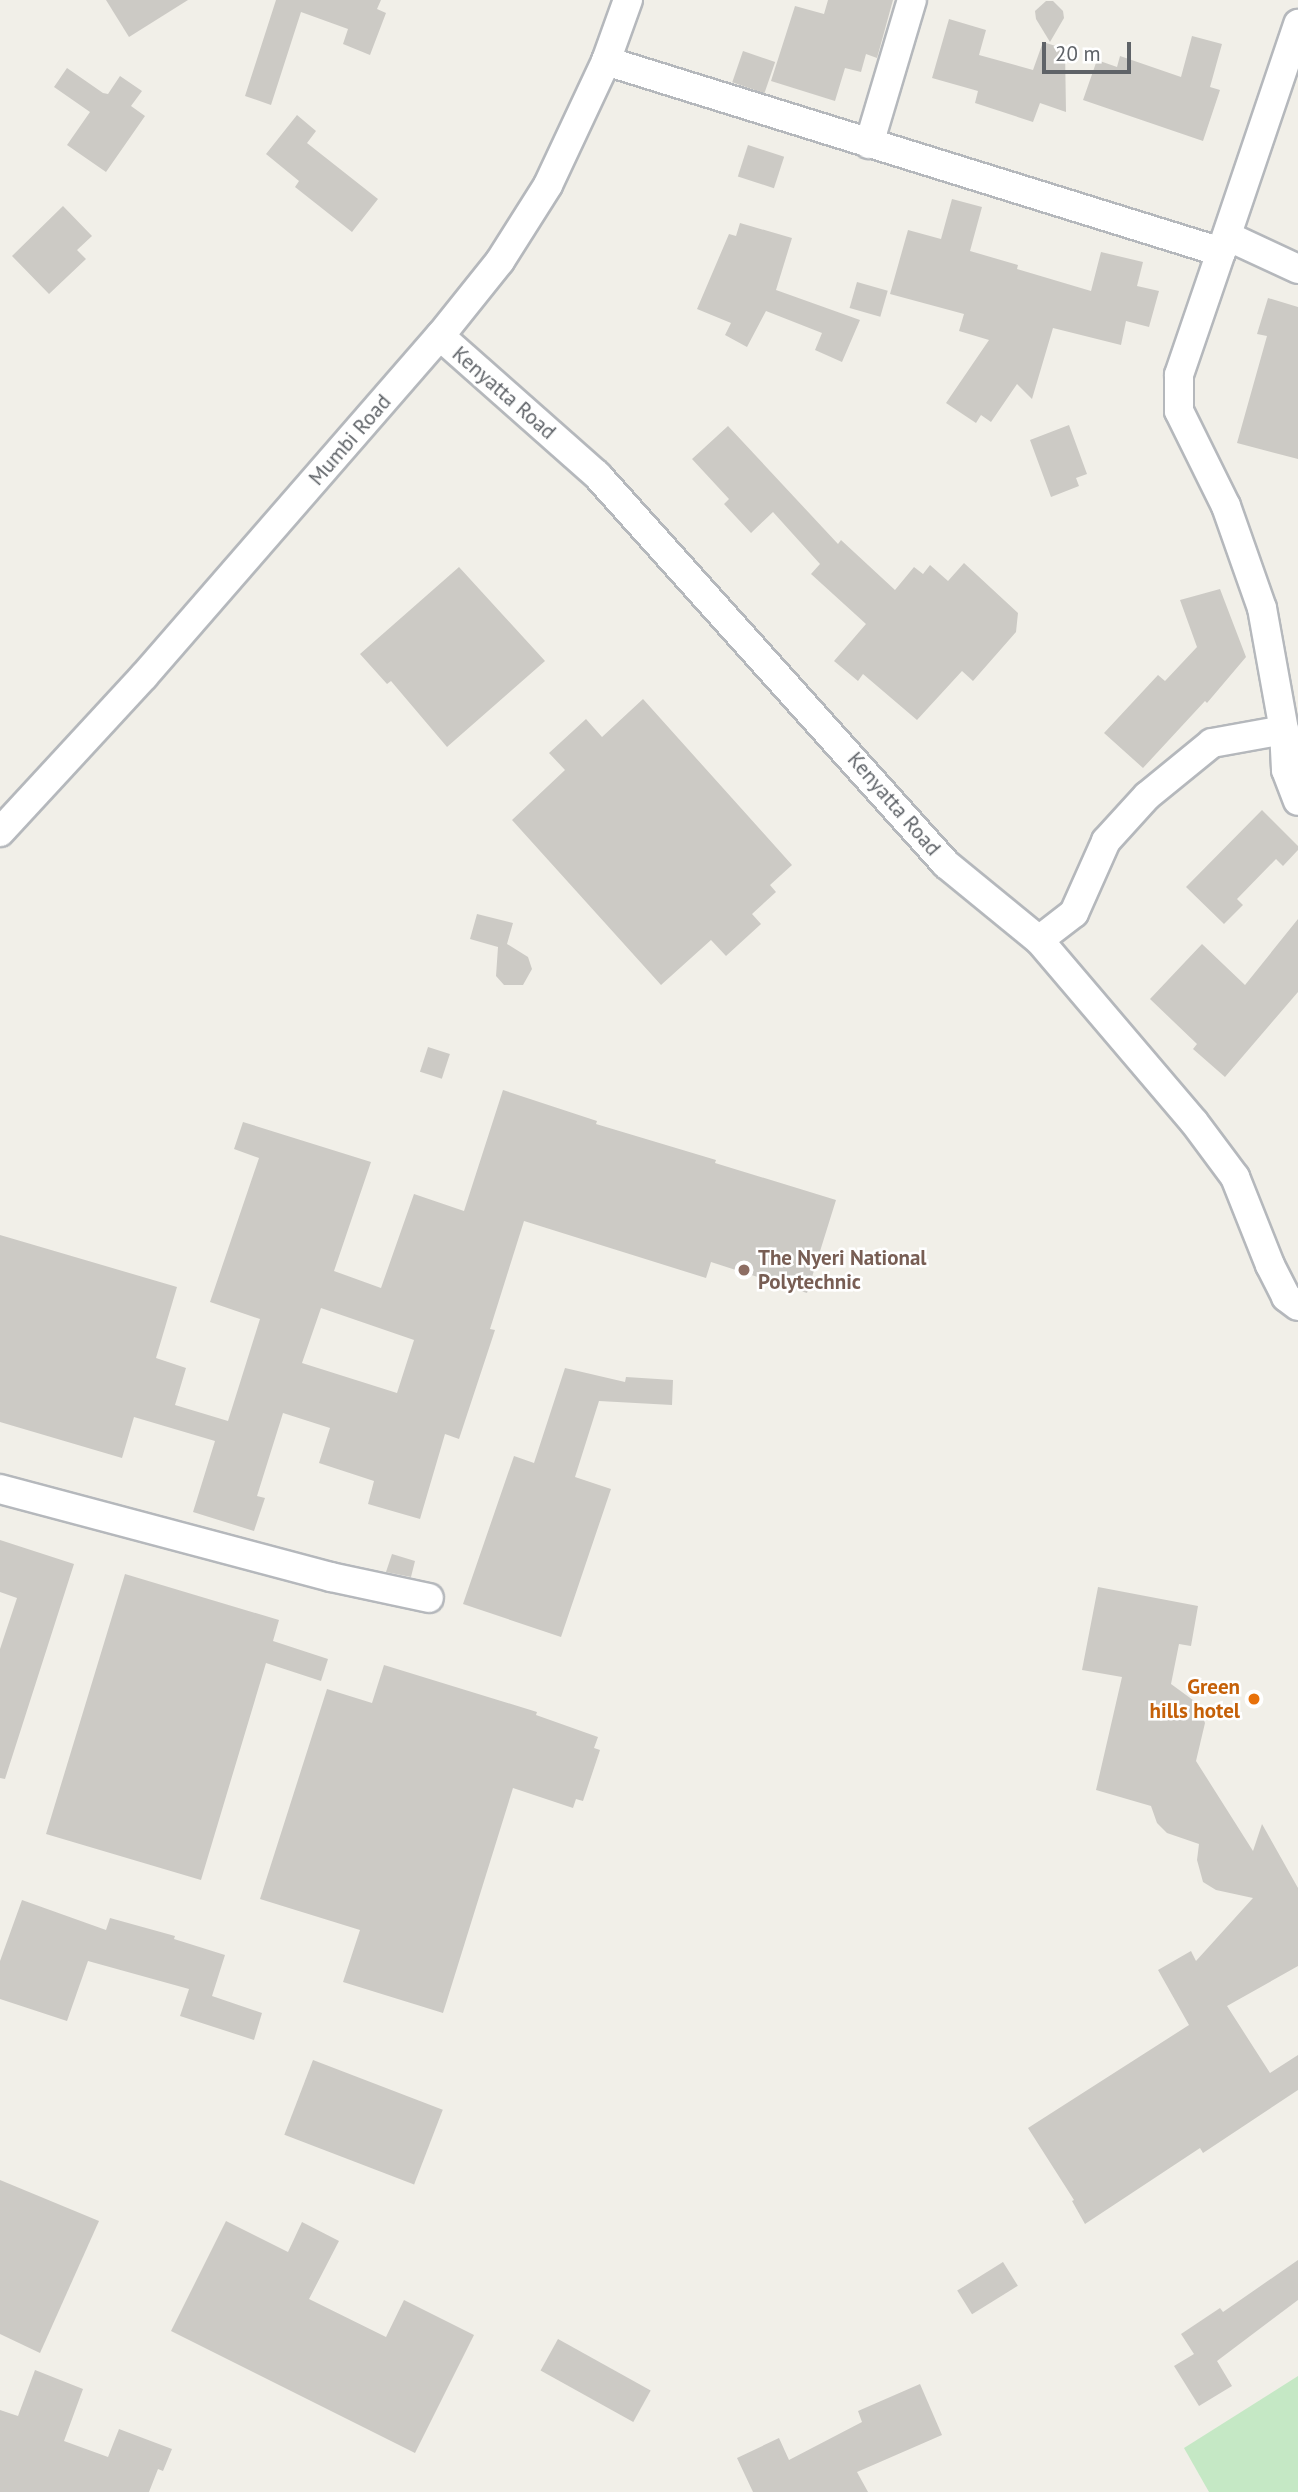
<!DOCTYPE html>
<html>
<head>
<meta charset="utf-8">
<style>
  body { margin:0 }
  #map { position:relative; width:1298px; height:2492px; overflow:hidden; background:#f1efe8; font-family:"PT Sans",sans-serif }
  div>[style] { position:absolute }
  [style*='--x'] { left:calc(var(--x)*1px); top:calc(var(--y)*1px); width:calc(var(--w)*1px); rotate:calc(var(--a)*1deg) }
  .green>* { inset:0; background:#c5e8c5 }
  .building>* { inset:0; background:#cccac5; transform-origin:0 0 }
  .roads { filter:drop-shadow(2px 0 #b5b8bc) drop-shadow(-2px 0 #b5b8bc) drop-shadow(0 2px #b5b8bc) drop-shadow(0 -2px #b5b8bc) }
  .minor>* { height:28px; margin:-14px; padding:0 14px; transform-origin:14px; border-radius:14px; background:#fff }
  .dots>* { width:19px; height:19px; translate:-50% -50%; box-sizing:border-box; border:4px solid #fff; border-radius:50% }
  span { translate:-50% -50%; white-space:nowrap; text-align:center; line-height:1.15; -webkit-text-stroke:5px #fff; paint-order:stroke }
  .street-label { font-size:21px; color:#5f6368 }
  .education-label { font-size:21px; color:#785e54; font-weight:700 }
  .left { translate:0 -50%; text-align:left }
  .food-label { font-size:21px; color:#c56008; font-weight:700 }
  .right { translate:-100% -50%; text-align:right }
  .scale { position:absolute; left:1042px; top:42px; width:89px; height:32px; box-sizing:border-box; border:4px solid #5f6368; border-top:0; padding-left:9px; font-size:21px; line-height:24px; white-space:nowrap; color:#5f6368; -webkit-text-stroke:5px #fff; paint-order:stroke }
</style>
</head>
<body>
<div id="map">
  <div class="green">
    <div style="clip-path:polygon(1298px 2376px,1298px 2492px,1209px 2492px,1184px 2448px)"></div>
  </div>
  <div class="building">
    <div style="clip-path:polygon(106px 0,188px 0,129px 37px)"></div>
    <div style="clip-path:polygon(276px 0,381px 0,377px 9px,386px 13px,370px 55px,343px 44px,348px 29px,301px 12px,271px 105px,245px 96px)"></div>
    <div style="clip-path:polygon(828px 0,893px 0,877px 58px,866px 54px,861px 72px,845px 68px,835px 101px,771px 81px,795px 6px,824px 14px)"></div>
    <div style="clip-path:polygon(1046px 1px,1053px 1px,1063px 11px,1064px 18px,1050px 42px,1036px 19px,1035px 11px)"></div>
    <div style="clip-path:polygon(949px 19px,986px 30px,979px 55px,1033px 70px,1043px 42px,1065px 49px,1066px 112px,1040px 103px,1033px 122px,975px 103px,978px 91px,932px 78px)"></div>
    <div style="clip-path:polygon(1192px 36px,1222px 44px,1210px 87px,1220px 90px,1203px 141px,1083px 100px,1097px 60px,1117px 67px,1120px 56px,1181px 77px)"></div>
    <div style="left:743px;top:51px;width:34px;height:33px;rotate:19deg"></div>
    <div style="clip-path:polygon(67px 68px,103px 93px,108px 94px,120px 76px,142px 91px,131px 106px,145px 116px,106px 172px,67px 145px,90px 112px,54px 87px)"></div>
    <div style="clip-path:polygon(297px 115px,316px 131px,307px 143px,378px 199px,352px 232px,295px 187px,299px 181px,266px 154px)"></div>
    <div style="left:748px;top:145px;width:38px;height:33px;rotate:18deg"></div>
    <div style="clip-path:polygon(952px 199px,982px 207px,970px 251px,1018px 265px,1017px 269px,1091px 291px,1101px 252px,1143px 262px,1137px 286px,1159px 291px,1149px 327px,1126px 321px,1121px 345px,1053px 328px,1032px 399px,1017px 384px,991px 422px,981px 415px,976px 423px,946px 403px,989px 340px,959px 331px,964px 314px,890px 294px,908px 230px,941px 239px)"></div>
    <div style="clip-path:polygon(63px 206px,92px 236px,77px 250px,86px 259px,49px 294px,12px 256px)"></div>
    <div style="clip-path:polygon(740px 223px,792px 238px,776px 290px,860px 320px,842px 362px,815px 350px,822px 333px,766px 311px,747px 347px,725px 335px,731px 323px,697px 309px,729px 234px,736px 236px)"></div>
    <div style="left:857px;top:282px;width:32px;height:27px;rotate:16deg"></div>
    <div style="clip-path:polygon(1268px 298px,1298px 307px,1298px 459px,1237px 443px,1267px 336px,1257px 334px)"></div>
    <div style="clip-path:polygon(1069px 425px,1087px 474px,1076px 478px,1079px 486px,1051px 497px,1030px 440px)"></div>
    <div style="clip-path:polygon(728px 426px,838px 544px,841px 540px,895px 590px,914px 567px,923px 574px,930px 565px,948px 581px,964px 563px,1018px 613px,1016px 632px,973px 681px,962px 671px,917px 720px,863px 674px,858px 681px,834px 661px,866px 624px,811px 574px,820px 564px,773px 512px,751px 533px,724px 504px,729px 499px,692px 459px)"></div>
    <div style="clip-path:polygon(459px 567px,545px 661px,447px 747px,391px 681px,387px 684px,360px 654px)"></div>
    <div style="clip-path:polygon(1220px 589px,1246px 657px,1207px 703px,1205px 701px,1143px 768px,1104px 733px,1158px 675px,1165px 681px,1197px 647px,1180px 600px)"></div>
    <div style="clip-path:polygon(643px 699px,792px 865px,770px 885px,776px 892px,752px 914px,761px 924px,726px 956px,711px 940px,661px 985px,512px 820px,565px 770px,549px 753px,586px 719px,602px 737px)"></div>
    <div style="clip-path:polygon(1262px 810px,1298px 846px,1298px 850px,1283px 866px,1276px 859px,1237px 899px,1243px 905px,1224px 924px,1186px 887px)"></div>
    <div style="clip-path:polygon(477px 914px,513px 923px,507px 944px,528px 957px,532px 969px,523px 985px,504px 985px,496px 976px,498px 947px,470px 939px)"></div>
    <div style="clip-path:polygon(1298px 919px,1298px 992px,1225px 1077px,1193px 1049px,1197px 1044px,1150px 999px,1202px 944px,1245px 985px)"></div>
    <div style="left:428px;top:1047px;width:23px;height:26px;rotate:18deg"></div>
    <div style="clip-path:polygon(evenodd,503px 1090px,597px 1121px,596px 1124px,716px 1160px,715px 1163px,836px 1200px,807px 1293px,711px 1262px,706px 1278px,524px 1221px,490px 1329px,495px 1330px,459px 1439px,445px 1434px,420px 1519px,368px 1504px,374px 1481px,319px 1463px,330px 1428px,283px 1413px,257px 1496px,265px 1498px,254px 1531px,193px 1512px,215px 1441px,134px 1417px,122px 1458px,0 1422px,0 1235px,177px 1287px,156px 1358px,186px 1368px,175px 1405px,228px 1421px,260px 1319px,210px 1302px,259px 1158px,234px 1149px,243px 1122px,371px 1162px,334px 1271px,381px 1288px,414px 1194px,464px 1211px,503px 1090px,321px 1308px,414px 1340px,397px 1393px,302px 1363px,321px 1308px)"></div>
    <div style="clip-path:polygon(565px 1368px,625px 1382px,626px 1377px,673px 1380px,672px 1405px,599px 1401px,575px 1477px,611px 1489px,561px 1637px,463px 1604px,514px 1456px,534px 1463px)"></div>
    <div style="clip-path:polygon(0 1540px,74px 1564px,5px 1779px,0 1778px,0 1649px,17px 1598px,0 1592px)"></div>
    <div style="clip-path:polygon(392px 1554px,415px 1561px,411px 1577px,386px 1572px)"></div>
    <div style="clip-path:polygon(125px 1574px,279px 1620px,273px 1641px,328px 1659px,321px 1681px,266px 1663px,201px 1880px,46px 1834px)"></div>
    <div style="clip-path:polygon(1098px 1587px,1198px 1606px,1191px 1646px,1179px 1644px,1171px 1684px,1197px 1703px,1205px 1723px,1196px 1761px,1253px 1851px,1262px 1824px,1298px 1888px,1298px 1966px,1227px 2006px,1270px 2073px,1298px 2055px,1298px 2090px,1203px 2153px,1200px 2148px,1085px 2224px,1072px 2201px,1074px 2200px,1028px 2128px,1189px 2025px,1158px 1970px,1191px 1951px,1196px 1961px,1253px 1898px,1216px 1890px,1203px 1882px,1197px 1860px,1199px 1844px,1167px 1833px,1157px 1823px,1151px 1806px,1096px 1790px,1122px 1677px,1082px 1670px)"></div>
    <div style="clip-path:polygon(384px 1665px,537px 1712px,536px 1715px,598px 1737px,594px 1748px,600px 1750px,583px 1801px,576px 1799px,573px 1808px,513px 1788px,443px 2013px,343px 1982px,360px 1930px,260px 1899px,327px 1689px,372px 1703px)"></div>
    <div style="clip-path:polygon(22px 1900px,106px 1930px,110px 1918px,175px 1936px,174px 1939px,225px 1955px,212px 1996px,262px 2013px,254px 2040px,180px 2016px,189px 1989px,88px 1961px,67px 2021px,0 1999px,0 1961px)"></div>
    <div style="left:313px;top:2060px;width:139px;height:80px;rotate:21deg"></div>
    <div style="clip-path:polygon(0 2180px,99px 2221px,40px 2353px,0 2334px)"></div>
    <div style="clip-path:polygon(226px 2221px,288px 2252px,302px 2222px,339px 2241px,309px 2299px,386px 2337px,404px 2300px,474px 2335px,415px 2453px,171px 2331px)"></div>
    <div style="clip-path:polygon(1298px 2260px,1298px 2300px,1217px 2361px,1232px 2386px,1199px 2406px,1174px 2366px,1194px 2354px,1181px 2334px,1220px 2308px,1223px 2312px)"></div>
    <div style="left:1003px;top:2262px;width:28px;height:54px;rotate:58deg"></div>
    <div style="left:558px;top:2339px;width:106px;height:36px;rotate:29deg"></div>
    <div style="clip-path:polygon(35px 2370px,83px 2389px,64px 2441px,108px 2457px,119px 2429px,172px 2449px,163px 2471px,158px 2469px,149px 2492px,0 2492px,0 2410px,18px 2416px)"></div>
    <div style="clip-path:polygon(920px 2384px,942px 2435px,857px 2472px,868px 2492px,753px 2492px,737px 2458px,779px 2438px,789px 2460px,862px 2422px,858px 2411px)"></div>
  </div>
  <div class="roads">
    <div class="minor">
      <div style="--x:606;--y:61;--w:644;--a:17.25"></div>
      <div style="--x:1221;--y:252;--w:241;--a:-71.3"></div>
      <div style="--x:869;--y:144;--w:150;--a:-73.4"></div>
      <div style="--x:1227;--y:236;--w:78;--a:24.9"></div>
      <div style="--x:1221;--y:252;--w:130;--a:108.9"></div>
      <div style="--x:1179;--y:375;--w:36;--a:90"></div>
      <div style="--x:1179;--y:411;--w:106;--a:63.7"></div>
      <div style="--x:1226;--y:506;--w:108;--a:70.6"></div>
      <div style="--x:1262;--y:608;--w:124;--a:79.8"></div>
      <div style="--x:1284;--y:730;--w:40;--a:87.1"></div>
      <div style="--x:1286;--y:770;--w:33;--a:69"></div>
      <div style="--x:440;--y:336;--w:210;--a:41.5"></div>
      <div style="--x:597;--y:475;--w:523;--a:48.1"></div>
      <div style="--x:946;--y:864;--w:120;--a:39.3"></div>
      <div style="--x:1039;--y:940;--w:239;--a:49.6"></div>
      <div style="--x:1194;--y:1122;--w:69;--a:53.3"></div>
      <div style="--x:1235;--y:1177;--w:95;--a:68.3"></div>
      <div style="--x:1270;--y:1265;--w:36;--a:63"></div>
      <div style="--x:1286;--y:1297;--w:15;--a:37"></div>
      <div style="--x:0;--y:832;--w:212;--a:-47.3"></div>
      <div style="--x:144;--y:676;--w:451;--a:-49"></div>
      <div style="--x:440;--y:336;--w:96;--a:-51.3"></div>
      <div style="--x:500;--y:261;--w:90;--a:-57.7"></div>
      <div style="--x:548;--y:185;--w:137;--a:-64.9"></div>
      <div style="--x:606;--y:61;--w:65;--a:-70.2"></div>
      <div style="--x:1039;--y:940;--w:44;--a:-37.6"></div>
      <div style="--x:1074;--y:913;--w:79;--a:-66"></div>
      <div style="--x:1106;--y:841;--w:61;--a:-47.7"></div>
      <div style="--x:1147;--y:796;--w:84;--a:-39.2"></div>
      <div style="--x:1212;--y:743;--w:73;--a:-10.2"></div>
      <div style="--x:0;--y:1489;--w:342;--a:14.9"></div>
      <div style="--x:331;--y:1577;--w:100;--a:12.1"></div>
    </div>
  </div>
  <div class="dots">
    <div style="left:744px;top:1270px;background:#8d6e63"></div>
    <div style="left:1254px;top:1699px;background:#e8710a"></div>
  </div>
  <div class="street-label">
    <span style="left:504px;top:393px;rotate:41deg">Kenyatta Road</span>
    <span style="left:350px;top:440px;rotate:-49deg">Mumbi Road</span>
    <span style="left:894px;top:804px;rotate:49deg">Kenyatta Road</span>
  </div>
  <div class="education-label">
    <span class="left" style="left:758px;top:1270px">The Nyeri National<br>Polytechnic</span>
  </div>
  <div class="food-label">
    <span class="right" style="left:1240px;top:1699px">Green<br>hills hotel</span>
  </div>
  <div class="scale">20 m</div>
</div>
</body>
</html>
